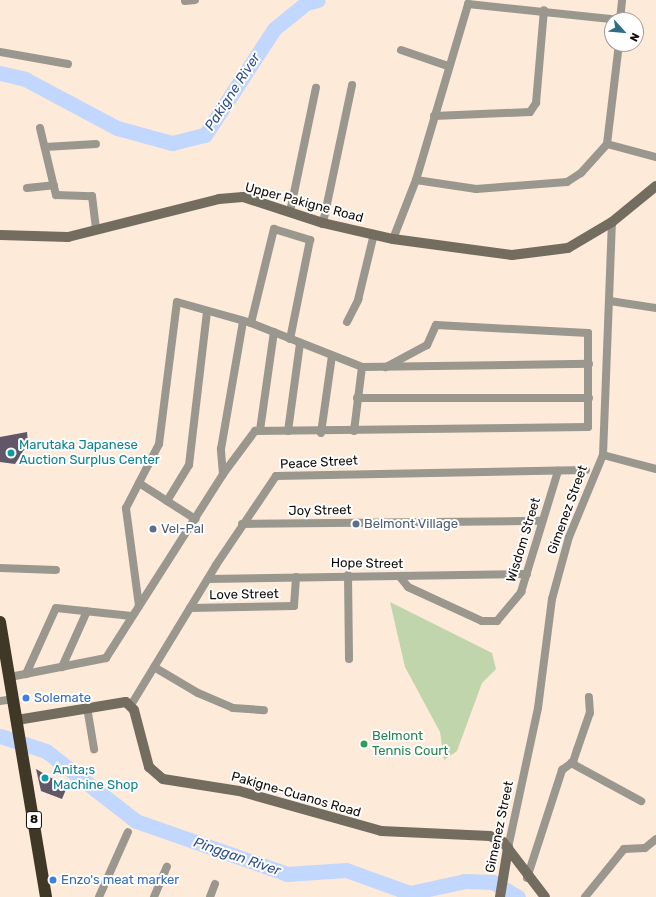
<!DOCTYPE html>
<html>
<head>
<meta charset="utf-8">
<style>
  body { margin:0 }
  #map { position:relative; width:656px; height:897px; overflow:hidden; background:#feead9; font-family:Rubik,sans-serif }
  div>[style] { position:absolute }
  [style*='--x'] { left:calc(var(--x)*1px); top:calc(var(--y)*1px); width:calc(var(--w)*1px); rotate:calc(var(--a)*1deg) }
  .green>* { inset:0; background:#c1d5ad }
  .river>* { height:15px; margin:-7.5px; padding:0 7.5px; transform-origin:7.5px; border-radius:7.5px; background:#c1d7fd }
  .building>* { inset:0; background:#605769 }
  .street>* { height:8px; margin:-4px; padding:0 4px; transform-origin:4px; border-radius:4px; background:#9a978e }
  .secondary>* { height:10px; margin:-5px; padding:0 5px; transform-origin:5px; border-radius:5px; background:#736d60 }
  .highway>* { height:12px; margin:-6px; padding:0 6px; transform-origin:6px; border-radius:6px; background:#3f3826 }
  .dots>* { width:11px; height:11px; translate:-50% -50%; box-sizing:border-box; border:2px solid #fff; border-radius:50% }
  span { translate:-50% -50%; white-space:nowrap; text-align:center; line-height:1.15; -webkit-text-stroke:4px #fff; paint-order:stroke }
  .shield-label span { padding:1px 3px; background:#fff; border:1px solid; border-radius:3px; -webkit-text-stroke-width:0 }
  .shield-label { font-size:12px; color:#120c07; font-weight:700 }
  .street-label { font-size:13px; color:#120c07 }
  .culture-label { font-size:13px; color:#0d838f }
  .left { translate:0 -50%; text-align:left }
  .service-label { font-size:13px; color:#4e5e75 }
  .shop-label { font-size:13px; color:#366cbe }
  .leisure-label { font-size:13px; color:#27864d }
  .water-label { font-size:14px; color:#31518b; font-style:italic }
  .north { position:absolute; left:604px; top:12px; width:40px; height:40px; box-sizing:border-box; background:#fff; border:1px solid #a09e9c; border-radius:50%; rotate:117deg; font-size:11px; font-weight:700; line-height:16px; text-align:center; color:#120c07 }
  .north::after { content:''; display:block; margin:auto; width:14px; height:18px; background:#2e6d82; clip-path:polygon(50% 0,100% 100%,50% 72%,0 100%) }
</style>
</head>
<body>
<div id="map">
  <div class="green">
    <div style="clip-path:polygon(390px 602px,492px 653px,496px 669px,482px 683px,457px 751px,444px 760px,440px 732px,405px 667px)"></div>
  </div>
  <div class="river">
    <div style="--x:0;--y:73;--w:26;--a:13"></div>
    <div style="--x:25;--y:79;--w:104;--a:28"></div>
    <div style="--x:117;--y:128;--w:57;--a:15.3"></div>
    <div style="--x:172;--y:143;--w:34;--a:-14"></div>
    <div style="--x:205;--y:135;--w:126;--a:-56.9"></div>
    <div style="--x:274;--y:29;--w:41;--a:-39.1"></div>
    <div style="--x:306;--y:3;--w:12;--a:-14"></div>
    <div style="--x:0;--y:736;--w:48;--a:18.1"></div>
    <div style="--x:46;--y:751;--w:114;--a:37.9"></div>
    <div style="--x:136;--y:821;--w:160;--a:19.3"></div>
    <div style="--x:287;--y:874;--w:59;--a:-3.9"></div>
    <div style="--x:346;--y:870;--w:68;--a:19.8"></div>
    <div style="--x:410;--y:893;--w:56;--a:-12.3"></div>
    <div style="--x:465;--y:881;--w:28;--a:2"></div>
    <div style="--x:493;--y:882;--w:29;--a:31"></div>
  </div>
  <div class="building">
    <div style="clip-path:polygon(27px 432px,28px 444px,15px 464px,0 462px,0 437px)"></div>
    <div style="clip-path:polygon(36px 769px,67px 787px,62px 799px,41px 791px)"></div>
  </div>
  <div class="street">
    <div style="--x:185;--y:1;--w:10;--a:-6"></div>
    <div style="--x:620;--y:20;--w:20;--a:-84"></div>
    <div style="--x:401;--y:50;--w:50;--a:18.8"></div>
    <div style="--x:0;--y:52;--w:69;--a:10"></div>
    <div style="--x:434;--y:116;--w:96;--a:-2.4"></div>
    <div style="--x:530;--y:112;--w:11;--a:-56"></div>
    <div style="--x:536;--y:103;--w:93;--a:-85.1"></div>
    <div style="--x:40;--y:128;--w:69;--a:76.6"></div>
    <div style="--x:56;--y:195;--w:36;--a:2"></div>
    <div style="--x:92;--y:196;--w:33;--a:83"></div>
    <div style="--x:607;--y:144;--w:51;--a:14.9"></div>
    <div style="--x:45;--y:147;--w:51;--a:-3.4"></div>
    <div style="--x:416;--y:180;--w:61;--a:8.5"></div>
    <div style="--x:476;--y:189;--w:91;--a:-4.4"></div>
    <div style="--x:567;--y:182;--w:17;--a:-33"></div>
    <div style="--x:581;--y:173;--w:39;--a:-48"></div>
    <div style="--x:607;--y:144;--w:101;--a:-83.2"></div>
    <div style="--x:27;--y:188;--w:27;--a:-6"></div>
    <div style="--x:290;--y:212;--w:127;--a:-78.2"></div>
    <div style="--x:323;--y:223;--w:141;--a:-78.1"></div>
    <div style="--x:393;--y:239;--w:63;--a:-68.7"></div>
    <div style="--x:416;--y:180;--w:184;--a:-73.5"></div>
    <div style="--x:468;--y:4;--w:153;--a:6"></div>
    <div style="--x:610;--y:301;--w:47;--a:8.7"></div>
    <div style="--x:347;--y:322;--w:25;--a:-63"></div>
    <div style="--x:358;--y:300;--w:68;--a:-76.4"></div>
    <div style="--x:251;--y:323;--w:97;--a:-76.3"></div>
    <div style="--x:274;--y:229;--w:38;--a:17"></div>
    <div style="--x:310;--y:240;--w:101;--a:101.4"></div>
    <div style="--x:357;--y:398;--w:232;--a:0"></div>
    <div style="--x:260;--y:430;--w:99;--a:-81.9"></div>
    <div style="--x:288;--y:431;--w:89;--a:-82.2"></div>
    <div style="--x:354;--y:431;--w:64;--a:-82.9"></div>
    <div style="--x:321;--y:433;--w:78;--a:-81.9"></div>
    <div style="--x:603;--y:455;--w:55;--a:14.8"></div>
    <div style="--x:223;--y:474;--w:25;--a:-95"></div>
    <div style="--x:221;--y:449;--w:130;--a:-80.2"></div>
    <div style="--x:139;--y:483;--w:67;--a:32.7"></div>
    <div style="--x:167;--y:501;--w:42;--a:-58.6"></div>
    <div style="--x:189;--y:465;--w:155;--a:-83.3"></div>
    <div style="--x:242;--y:524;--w:299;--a:-0.6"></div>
    <div style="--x:0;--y:568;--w:56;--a:2"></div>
    <div style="--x:348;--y:575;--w:84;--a:89.3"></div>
    <div style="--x:400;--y:577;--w:13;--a:51"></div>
    <div style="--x:408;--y:587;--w:81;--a:24.7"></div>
    <div style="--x:482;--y:621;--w:15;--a:0"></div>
    <div style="--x:497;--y:621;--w:38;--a:-50"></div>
    <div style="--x:521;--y:592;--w:127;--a:-73"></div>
    <div style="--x:208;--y:579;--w:319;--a:-0.9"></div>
    <div style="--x:139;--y:606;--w:99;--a:-97.6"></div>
    <div style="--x:126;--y:508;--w:72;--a:-62.7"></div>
    <div style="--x:159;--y:444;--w:143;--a:-82.8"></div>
    <div style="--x:177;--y:302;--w:77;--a:15.8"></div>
    <div style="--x:251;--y:323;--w:119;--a:21.6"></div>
    <div style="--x:362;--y:367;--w:227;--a:-0.8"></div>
    <div style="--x:190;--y:608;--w:104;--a:-1.1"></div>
    <div style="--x:294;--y:606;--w:29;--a:-86"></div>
    <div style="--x:62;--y:667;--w:61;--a:-65.9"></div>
    <div style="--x:154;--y:667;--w:51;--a:30.6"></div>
    <div style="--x:198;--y:693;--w:38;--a:23"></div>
    <div style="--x:233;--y:708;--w:31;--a:4"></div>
    <div style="--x:26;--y:674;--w:72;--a:-65.6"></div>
    <div style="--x:56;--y:608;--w:76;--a:6"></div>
    <div style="--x:10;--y:677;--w:98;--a:-11.2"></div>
    <div style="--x:106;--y:658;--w:218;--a:-57.5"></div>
    <div style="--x:223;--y:474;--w:54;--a:-53.3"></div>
    <div style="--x:255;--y:431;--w:333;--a:-0.7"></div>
    <div style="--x:588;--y:427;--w:94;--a:-90"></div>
    <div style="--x:588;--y:333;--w:152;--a:-177"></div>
    <div style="--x:436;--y:325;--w:22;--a:114"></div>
    <div style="--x:427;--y:345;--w:47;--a:151.8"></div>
    <div style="--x:0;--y:701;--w:14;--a:-8"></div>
    <div style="--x:131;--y:705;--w:164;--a:-58.7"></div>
    <div style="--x:216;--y:565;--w:107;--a:-56"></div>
    <div style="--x:276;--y:476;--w:310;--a:-1.1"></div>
    <div style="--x:87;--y:707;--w:43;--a:80.5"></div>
    <div style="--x:571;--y:763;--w:80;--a:28.5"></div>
    <div style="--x:508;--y:848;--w:143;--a:-77.9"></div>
    <div style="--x:538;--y:708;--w:110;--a:-82.7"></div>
    <div style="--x:552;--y:599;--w:64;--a:-74.7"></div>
    <div style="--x:569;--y:537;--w:89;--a:-67.5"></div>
    <div style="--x:603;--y:455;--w:233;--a:-87.8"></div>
    <div style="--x:527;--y:878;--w:114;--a:-72"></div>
    <div style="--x:562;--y:770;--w:14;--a:-36"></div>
    <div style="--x:573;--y:762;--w:13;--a:-72"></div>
    <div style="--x:577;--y:750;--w:39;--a:-71"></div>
    <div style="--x:590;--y:713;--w:16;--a:-94"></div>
    <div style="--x:99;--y:897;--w:71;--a:-66"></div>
    <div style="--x:154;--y:897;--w:33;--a:-67"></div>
    <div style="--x:210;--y:897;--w:14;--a:-69"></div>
    <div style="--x:585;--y:897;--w:62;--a:-50.9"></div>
    <div style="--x:624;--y:849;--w:21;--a:-3"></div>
    <div style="--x:645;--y:848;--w:14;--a:-39"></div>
  </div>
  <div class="secondary">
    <div style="--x:0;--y:235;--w:68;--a:1.7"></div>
    <div style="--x:68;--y:237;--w:156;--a:-14.1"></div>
    <div style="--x:219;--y:199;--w:24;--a:-5"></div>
    <div style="--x:243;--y:197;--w:84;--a:18"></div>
    <div style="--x:323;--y:223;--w:72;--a:12.9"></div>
    <div style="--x:393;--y:239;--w:120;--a:7.7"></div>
    <div style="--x:512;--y:255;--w:56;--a:-7.1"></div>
    <div style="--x:568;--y:248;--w:51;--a:-30.6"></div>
    <div style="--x:612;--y:222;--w:57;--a:-39.3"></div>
    <div style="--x:17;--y:720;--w:110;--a:-9.4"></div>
    <div style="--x:126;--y:702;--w:11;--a:45"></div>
    <div style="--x:134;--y:710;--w:59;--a:75.3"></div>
    <div style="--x:149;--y:767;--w:18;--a:41"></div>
    <div style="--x:163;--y:779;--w:77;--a:9"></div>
    <div style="--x:239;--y:791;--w:148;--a:15.7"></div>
    <div style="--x:381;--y:831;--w:109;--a:2.6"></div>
    <div style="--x:490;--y:836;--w:14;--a:25"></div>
    <div style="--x:503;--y:842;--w:69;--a:52.6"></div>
    <div style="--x:500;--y:897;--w:50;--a:-80.7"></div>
  </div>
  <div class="highway">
    <div style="--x:0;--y:622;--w:279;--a:80.5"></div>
  </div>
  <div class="dots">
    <div style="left:11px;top:453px;background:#0f9aa8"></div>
    <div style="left:356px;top:524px;background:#5c6f8a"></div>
    <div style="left:153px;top:529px;background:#5c6f8a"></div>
    <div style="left:26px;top:698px;background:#3f7fe0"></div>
    <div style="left:364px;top:744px;background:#2e9e5b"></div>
    <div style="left:45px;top:778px;background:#0f9aa8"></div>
    <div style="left:53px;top:880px;background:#3f7fe0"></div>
  </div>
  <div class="shield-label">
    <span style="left:34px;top:820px">8</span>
  </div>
  <div class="street-label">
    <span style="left:304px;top:203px;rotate:15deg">Upper Pakigne Road</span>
    <span style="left:319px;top:463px;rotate:-3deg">Peace Street</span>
    <span style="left:568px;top:510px;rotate:-70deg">Gimenez Street</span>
    <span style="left:320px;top:511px;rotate:-1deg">Joy Street</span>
    <span style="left:524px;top:540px;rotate:-73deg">Wisdom Street</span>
    <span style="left:367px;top:564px;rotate:1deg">Hope Street</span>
    <span style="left:244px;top:595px;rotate:-1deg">Love Street</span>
    <span style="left:296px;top:795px;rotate:16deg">Pakigne-Cuanos Road</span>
    <span style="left:500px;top:827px;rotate:-78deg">Gimenez Street</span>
  </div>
  <div class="culture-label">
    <span class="left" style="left:19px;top:453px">Marutaka Japanese<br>Auction Surplus Center</span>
    <span class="left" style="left:53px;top:778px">Anita;s<br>Machine Shop</span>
  </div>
  <div class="service-label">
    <span class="left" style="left:364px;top:524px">Belmont Village</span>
    <span class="left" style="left:161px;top:529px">Vel-Pal</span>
  </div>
  <div class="shop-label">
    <span class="left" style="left:34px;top:698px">Solemate</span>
    <span class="left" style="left:61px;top:880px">Enzo's meat marker</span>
  </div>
  <div class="leisure-label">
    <span class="left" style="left:372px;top:744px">Belmont<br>Tennis Court</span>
  </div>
  <div class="water-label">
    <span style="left:233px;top:92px;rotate:-57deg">Pakigne River</span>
    <span style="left:237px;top:857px;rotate:19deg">Pinggan River</span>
  </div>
  <div class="north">N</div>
</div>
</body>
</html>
